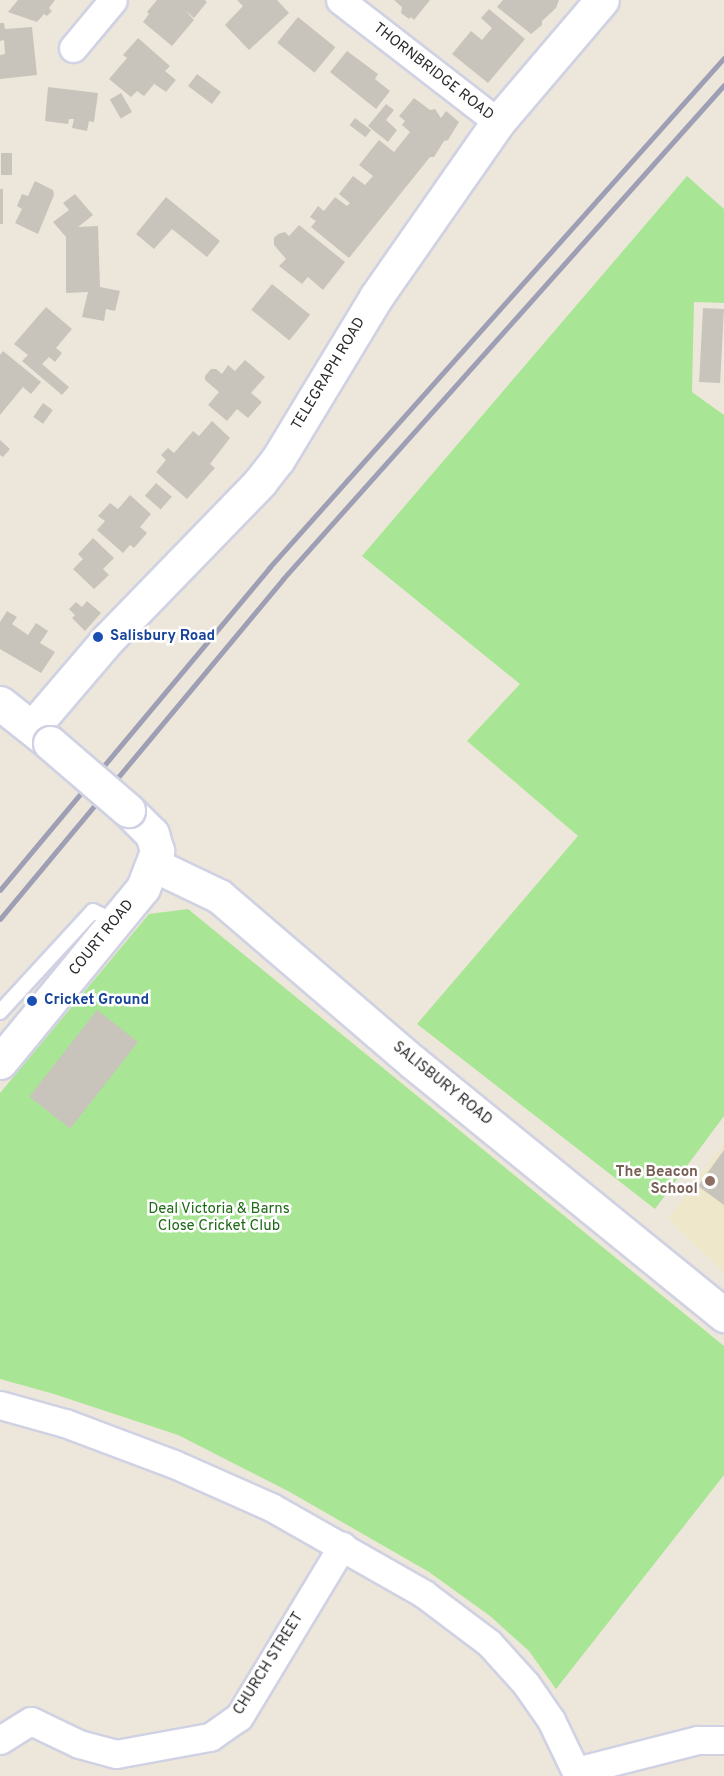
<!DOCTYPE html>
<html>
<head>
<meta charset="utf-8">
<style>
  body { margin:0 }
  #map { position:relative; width:724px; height:1776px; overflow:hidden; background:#ede7db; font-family:Overpass,sans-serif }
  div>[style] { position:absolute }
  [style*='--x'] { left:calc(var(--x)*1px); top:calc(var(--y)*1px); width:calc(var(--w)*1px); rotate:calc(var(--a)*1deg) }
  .education>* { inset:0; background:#efe7c9 }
  .green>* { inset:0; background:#a8e695 }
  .building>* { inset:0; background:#c8c4bb; transform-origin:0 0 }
  .roads { filter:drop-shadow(2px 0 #d0d2e3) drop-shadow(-2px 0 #d0d2e3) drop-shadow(0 2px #d0d2e3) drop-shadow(0 -2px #d0d2e3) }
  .service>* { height:14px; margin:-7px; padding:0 7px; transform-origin:7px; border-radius:7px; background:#fff }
  .minor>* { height:27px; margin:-13.5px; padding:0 13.5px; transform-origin:13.5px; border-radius:13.5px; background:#fff }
  .tertiary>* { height:33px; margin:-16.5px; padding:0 16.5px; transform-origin:16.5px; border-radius:16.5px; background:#fff }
  .rail>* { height:4.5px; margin:-2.25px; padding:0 2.25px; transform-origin:2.25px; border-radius:2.25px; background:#9e9eb5 }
  .bridges { filter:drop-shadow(2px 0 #d0d2e3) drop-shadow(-2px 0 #d0d2e3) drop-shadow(0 2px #d0d2e3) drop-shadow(0 -2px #d0d2e3) }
  .tertiary-bridge>* { height:33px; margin:-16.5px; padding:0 16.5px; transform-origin:16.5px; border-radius:16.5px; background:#fff }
  .dots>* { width:16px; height:16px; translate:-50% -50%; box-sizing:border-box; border:3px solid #fff; border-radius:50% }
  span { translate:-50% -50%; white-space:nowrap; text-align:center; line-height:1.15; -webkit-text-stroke:5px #fff; paint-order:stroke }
  .street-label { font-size:15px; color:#2a2a2a }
  .transit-label { font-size:15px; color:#164399; font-weight:700 }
  .left { translate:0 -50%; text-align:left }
  .education-label { font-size:15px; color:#785e54; font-weight:700 }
  .right { translate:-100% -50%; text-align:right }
  .park-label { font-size:15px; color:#1f6a17 }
</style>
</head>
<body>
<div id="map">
  <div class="education">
    <div style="clip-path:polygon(724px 1143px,724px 1273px,668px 1219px)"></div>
  </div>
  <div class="green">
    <div style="clip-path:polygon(687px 176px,724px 209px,724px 303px,694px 302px,692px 392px,724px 415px,724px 1116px,655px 1209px,417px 1024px,578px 836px,467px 741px,520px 684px,362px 556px)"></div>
    <div style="clip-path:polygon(188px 909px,724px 1346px,724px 1475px,556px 1689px,529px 1651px,490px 1616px,429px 1572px,288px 1491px,178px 1435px,54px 1394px,0 1379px,0 1093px,149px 914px)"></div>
  </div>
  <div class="building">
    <div style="clip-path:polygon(18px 0,55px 0,49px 8px,52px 11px,47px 16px,44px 14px,37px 22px,8px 12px)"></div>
    <div style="clip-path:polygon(157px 0,205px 0,207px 2px,194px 18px,185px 10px,194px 20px,172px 46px,143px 22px,149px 14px,147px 12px)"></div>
    <div style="clip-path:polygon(237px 0,277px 0,289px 13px,249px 50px,225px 25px,243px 6px)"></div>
    <div style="clip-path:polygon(394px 0,430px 0,414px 20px,411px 17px,409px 19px,401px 13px,402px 7px)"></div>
    <div style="clip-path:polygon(503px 0,559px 0,556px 8px,542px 21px,542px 25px,531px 34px,497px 7px)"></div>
    <div style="clip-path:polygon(489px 9px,525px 39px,488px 83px,452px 54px,471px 31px,482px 40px,492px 28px,481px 18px)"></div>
    <div style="left:298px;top:17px;width:48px;height:33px;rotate:39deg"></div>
    <div style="clip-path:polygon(0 23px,4px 23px,5px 29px,32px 27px,37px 75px,0 79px,0 55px,5px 54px,4px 40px,0 41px)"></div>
    <div style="clip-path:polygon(138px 38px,170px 66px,165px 71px,176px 80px,166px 92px,147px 79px,154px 84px,144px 96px,137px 91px,131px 97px,109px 79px,127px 58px,123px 55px)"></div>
    <div style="clip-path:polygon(347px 51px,378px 74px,375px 79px,390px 91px,376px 109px,330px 72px)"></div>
    <div style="left:197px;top:74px;width:30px;height:15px;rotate:37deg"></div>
    <div style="clip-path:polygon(48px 87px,98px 93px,94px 122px,89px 121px,87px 131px,72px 128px,74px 119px,69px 119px,68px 124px,45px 121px)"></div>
    <div style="left:121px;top:93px;width:22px;height:13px;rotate:60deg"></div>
    <div style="clip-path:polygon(414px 98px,430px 110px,435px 109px,441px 118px,446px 111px,459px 122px,448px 140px,444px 141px,434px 157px,430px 157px,349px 258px,311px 227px,316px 221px,310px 217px,318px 206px,324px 211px,335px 197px,347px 206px,350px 203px,339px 194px,353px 176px,365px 185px,373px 176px,359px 165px,379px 140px,394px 152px,410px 132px,402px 125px,405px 121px,399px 116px)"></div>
    <div style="clip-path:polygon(386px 104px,394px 110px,386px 120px,397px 130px,388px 142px,368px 126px)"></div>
    <div style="left:355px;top:118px;width:20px;height:9px;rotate:37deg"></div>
    <div style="left:1px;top:153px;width:11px;height:22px"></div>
    <div style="clip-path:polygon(35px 181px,53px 190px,54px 195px,38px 234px,15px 223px,22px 209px,17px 206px,22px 194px,28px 196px)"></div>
    <div style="left:0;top:189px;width:3px;height:35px"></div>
    <div style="clip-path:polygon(75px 194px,93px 215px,78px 227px,98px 226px,100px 287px,120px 291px,115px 311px,106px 309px,104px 321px,82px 317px,88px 292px,66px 293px,66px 237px,53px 222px,69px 210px,63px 203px)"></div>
    <div style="clip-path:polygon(166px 197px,220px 241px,207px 257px,172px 229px,154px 249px,136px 234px)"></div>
    <div style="clip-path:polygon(299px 225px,345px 262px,323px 290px,308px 277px,302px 284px,279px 266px,286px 259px,274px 245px,274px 238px,278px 234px,285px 232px,289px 236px)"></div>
    <div style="left:272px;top:284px;width:49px;height:33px;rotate:39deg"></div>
    <div style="clip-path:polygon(46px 307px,72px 329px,56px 348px,62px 353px,55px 362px,49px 357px,42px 364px,69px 387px,62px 395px,22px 361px,28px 355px,14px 344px)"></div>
    <div style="left:703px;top:308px;width:21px;height:74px;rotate:3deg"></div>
    <div style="clip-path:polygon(3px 351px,41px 382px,31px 394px,23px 387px,0 415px,0 355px)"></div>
    <div style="clip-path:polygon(245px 360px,265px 377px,251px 393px,262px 402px,248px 418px,237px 409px,227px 421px,208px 405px,219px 392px,205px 380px,205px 376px,211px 369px,216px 369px,222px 374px,228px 365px,235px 371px)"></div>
    <div style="left:43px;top:403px;width:12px;height:17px;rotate:35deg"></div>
    <div style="clip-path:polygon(212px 421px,230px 438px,210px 464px,215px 468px,187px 499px,156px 472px,166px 460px,161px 455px,168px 448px,174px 453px,193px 431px,199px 436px)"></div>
    <div style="clip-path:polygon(0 440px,10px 449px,3px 457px,0 455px)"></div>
    <div style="left:156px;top:483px;width:21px;height:17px;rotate:41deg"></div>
    <div style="clip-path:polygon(130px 495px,151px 514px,140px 527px,147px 533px,134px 548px,130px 545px,123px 553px,97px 530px,105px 521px,98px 516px,110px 503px,118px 509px)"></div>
    <div style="clip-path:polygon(93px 538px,114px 558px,103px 569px,109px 575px,94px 589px,73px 569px,83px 559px,78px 554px)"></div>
    <div style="clip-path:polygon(87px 601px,101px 613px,85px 631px,72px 618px,75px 615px,69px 609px,76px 602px,82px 607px)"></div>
    <div style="clip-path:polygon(7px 611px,17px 617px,12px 624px,28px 635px,36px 623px,48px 631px,40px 643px,55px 652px,41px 673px,0 649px,0 622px)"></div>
    <div style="left:97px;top:1010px;width:52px;height:110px;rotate:38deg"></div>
    <div style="clip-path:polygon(724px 1150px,724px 1205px,698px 1186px)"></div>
  </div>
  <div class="roads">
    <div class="service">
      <div style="--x:0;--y:1012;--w:137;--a:-47.4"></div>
      <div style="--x:93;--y:911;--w:25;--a:26"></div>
    </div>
    <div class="minor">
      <div style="--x:340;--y:0;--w:200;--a:37.7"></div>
      <div style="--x:73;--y:48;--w:62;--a:-50.2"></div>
      <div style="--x:0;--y:1405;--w:67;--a:15.5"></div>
      <div style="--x:65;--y:1423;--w:116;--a:20.6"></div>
      <div style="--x:174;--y:1464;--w:106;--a:23.9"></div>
      <div style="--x:271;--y:1507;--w:176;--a:29.6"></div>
      <div style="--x:424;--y:1594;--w:81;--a:37"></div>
      <div style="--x:489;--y:1643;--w:55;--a:47.9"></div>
      <div style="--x:526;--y:1684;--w:44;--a:55.2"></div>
      <div style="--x:551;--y:1720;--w:62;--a:64.3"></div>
      <div style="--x:0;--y:1740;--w:36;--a:-32"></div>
      <div style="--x:31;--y:1721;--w:53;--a:25.6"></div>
      <div style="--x:79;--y:1744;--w:38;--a:15"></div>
      <div style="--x:116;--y:1754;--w:96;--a:-10.3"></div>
      <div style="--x:210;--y:1737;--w:35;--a:-35"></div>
      <div style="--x:239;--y:1717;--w:200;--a:-58.9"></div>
      <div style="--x:576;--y:1771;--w:126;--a:-14.3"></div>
      <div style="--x:698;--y:1740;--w:26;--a:0"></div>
    </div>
    <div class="tertiary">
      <div style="--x:0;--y:703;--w:63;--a:38.5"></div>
      <div style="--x:32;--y:728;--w:118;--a:-49.5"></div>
      <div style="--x:109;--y:638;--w:217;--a:-45.9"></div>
      <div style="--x:260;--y:482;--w:29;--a:-52"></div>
      <div style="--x:278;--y:459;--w:189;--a:-58.8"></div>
      <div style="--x:376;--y:297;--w:213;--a:-55.1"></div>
      <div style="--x:498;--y:122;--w:160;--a:-49.6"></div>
      <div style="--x:154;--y:865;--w:72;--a:25.5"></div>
      <div style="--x:219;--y:896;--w:257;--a:40.6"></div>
      <div style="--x:414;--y:1063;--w:400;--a:39.1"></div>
      <div style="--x:0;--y:1062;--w:225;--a:-50.6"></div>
      <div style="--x:143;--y:888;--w:40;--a:-69"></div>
      <div style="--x:157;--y:851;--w:18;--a:-106"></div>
      <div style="--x:152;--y:834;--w:34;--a:-135"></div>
    </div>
  </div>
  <div class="rail">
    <div style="--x:0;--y:890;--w:420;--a:-50.1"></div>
    <div style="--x:269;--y:568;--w:683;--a:-48.26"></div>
    <div style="--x:0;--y:919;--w:442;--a:-50.2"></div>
    <div style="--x:283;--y:579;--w:662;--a:-48.24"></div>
  </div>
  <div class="bridges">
    <div class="tertiary-bridge">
      <div style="--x:50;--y:743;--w:103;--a:40.7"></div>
    </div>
  </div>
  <div class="dots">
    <div style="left:98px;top:637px;background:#1a4fb4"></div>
    <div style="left:32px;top:1001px;background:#1a4fb4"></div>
    <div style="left:710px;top:1181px;background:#8d6e63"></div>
  </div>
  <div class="street-label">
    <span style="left:433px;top:72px;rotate:38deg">THORNBRIDGE ROAD</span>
    <span style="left:329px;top:374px;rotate:-59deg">TELEGRAPH ROAD</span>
    <span style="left:102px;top:938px;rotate:-51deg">COURT ROAD</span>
    <span style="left:442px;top:1084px;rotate:39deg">SALISBURY ROAD</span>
    <span style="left:269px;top:1664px;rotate:-58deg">CHURCH STREET</span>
  </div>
  <div class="transit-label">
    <span class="left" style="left:110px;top:637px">Salisbury Road</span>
    <span class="left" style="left:44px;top:1001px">Cricket Ground</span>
  </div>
  <div class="education-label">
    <span class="right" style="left:698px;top:1181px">The Beacon<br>School</span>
  </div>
  <div class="park-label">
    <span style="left:219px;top:1218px">Deal Victoria &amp; Barns<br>Close Cricket Club</span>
  </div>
</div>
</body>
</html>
